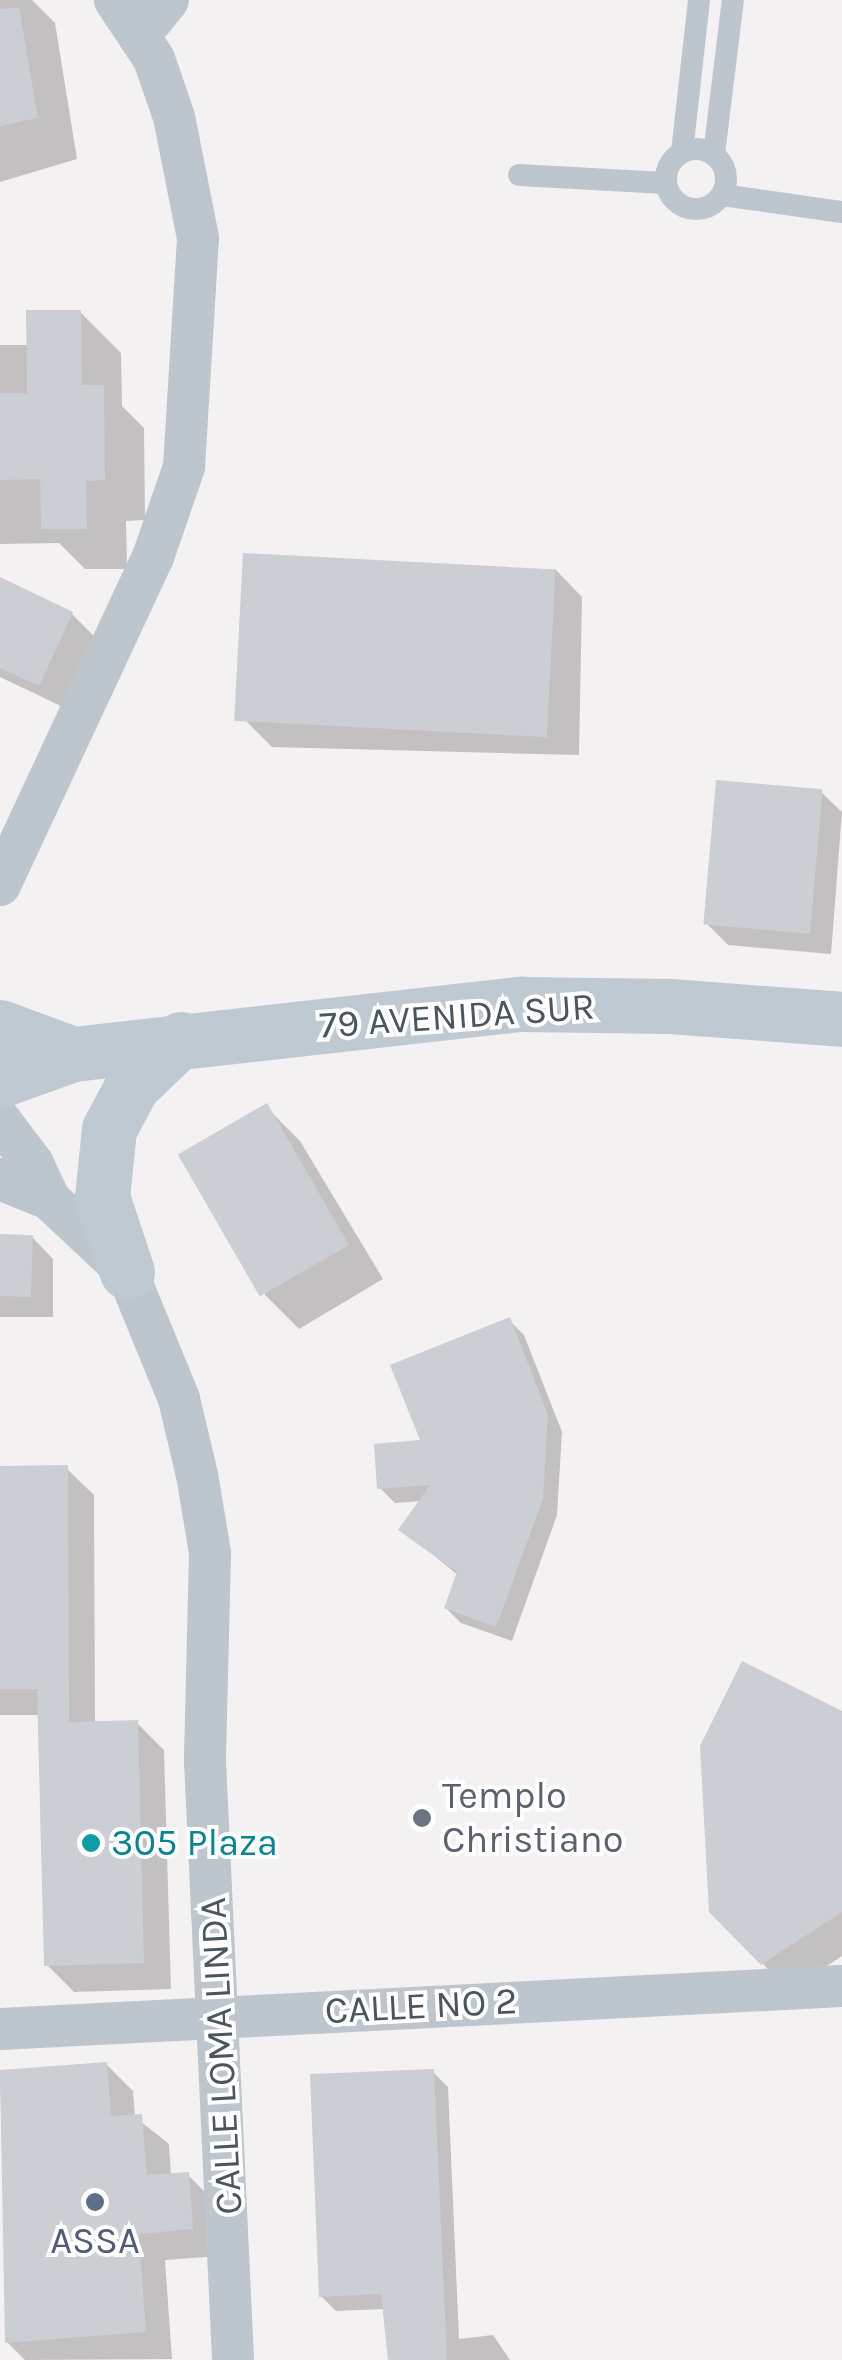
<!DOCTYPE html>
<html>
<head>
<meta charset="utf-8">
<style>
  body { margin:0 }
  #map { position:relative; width:842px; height:2360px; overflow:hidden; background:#f3f1f1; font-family:Karla,sans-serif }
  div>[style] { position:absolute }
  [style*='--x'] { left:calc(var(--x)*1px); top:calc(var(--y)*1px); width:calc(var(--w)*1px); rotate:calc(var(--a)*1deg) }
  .shadow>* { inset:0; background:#0003 }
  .building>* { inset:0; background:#cbced3; transform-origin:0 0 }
  .lane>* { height:22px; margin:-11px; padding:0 11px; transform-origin:11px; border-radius:11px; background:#bdc6cd }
  .lane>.ring { margin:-11px; padding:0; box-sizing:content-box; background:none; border:22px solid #bdc6cd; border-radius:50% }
  .street>* { height:42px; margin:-21px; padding:0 21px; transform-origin:21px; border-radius:21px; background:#bdc6cd }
  .secondary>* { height:55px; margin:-27.5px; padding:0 27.5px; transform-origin:27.5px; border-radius:27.5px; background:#bec9d1 }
  .dots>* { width:28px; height:28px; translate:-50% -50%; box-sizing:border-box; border:5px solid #fff; border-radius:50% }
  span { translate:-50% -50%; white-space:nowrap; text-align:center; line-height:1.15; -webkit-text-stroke:8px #fff; paint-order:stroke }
  .street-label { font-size:38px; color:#49565e }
  .worship-label { font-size:38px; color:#5b616d }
  .left { translate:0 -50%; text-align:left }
  .culture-label { font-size:38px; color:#0d838f }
  .service-label { font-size:38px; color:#4e5e75 }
</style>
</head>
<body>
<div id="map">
  <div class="shadow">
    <div style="clip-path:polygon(0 0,32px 0,55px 23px,77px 159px,0 182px)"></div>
    <div style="clip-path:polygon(80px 312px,121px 353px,122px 406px,144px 428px,145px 520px,126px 521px,127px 569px,85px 569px,59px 543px,0 544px,0 345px,29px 345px)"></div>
    <div style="clip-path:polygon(555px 569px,582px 597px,579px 755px,272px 747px,245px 720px)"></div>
    <div style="clip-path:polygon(0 580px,72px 614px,94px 636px,61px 706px,0 677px)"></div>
    <div style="clip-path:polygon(821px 792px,842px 812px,831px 954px,728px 945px,706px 923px)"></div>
    <div style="clip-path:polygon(266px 1107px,300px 1141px,383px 1279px,299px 1329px,265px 1295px)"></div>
    <div style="clip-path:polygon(0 1237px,32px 1237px,53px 1259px,53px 1317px,0 1317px)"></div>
    <div style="clip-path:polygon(509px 1320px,524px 1335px,562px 1432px,557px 1515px,512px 1641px,461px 1623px,446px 1608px,458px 1575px,401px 1529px,422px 1501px,395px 1503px,380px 1488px,424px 1443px)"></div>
    <div style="clip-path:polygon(0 1468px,66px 1468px,94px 1495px,95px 1724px,137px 1723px,164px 1750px,171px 1989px,74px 1992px,47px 1965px,40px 1715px,0 1715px)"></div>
    <div style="clip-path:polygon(842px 1714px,842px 1956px,790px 1991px,711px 1911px)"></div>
    <div style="clip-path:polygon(106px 2064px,133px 2091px,135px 2117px,169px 2144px,171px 2176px,188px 2175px,215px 2202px,219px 2256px,165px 2260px,172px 2359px,25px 2360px,7px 2342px,0 2072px)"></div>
    <div style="clip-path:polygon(433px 2072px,448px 2087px,459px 2339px,493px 2335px,510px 2360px,391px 2360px,385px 2309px,336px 2311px,321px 2296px)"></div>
  </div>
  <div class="building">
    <div style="clip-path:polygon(19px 7px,38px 118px,0 126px,0 9px)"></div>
    <div style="clip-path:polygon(26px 310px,81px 310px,82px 385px,104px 385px,105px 480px,86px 481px,87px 529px,41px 529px,40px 479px,0 480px,0 393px,27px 393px)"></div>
    <div style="left:243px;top:553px;width:313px;height:168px;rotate:3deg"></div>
    <div style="clip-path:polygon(0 577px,73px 612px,39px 686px,0 668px)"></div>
    <div style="left:716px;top:780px;width:107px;height:145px;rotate:5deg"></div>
    <div style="left:267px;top:1103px;width:164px;height:103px;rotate:60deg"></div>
    <div style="left:0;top:1234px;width:33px;height:62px;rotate:2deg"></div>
    <div style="clip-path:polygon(510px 1317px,548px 1415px,543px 1499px,496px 1627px,444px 1608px,457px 1572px,398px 1530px,430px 1485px,377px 1489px,374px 1444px,420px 1440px,390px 1365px)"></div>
    <div style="clip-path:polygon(68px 1465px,69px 1722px,138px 1720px,144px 1963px,44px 1966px,37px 1689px,0 1689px,0 1466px)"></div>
    <div style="clip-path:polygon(742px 1661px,842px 1711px,842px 1912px,761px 1965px,709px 1912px,700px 1746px)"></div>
    <div style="clip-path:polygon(107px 2062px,111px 2116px,142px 2114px,147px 2175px,189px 2172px,193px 2229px,139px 2234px,146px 2332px,5px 2343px,0 2070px)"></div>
    <div style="clip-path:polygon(434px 2069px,447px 2360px,388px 2360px,381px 2294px,319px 2297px,310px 2074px)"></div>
  </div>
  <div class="lane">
    <div class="ring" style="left:666px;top:149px;width:38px;height:38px"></div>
    <div style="--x:682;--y:152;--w:153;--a:-83.6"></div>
    <div style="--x:714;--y:154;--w:155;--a:-83"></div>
    <div style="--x:519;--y:175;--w:146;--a:3.1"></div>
    <div style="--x:722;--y:195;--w:121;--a:8.1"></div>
  </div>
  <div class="street">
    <div style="--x:139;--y:36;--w:46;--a:-51.1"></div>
    <div style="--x:0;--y:885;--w:362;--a:-65"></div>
    <div style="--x:153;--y:557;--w:95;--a:-71"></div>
    <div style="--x:184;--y:467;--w:229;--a:-86.5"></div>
    <div style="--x:198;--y:238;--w:123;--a:-101.2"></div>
    <div style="--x:174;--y:117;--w:61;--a:-109"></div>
    <div style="--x:154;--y:59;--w:71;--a:-123.5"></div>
    <div style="--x:0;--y:1120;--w:55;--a:53.1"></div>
    <div style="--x:33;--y:1164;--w:38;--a:65"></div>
    <div style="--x:0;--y:1179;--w:53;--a:22.2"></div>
    <div style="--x:49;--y:1199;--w:107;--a:43.1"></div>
    <div style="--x:127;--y:1272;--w:137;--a:67.7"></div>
    <div style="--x:179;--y:1399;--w:78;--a:76.7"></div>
    <div style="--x:197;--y:1475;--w:79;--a:80.5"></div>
    <div style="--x:210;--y:1553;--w:208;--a:91.4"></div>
    <div style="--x:205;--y:1761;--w:600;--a:87.32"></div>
    <div style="--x:0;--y:2029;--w:843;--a:-2.92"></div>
  </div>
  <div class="secondary">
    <div style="--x:0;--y:1027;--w:78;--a:20.3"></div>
    <div style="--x:0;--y:1080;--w:77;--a:-19.6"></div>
    <div style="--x:73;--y:1054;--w:452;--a:-6.4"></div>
    <div style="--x:522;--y:1004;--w:148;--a:0.8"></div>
    <div style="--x:670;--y:1006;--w:172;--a:4.3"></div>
    <div style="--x:127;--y:1272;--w:79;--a:-108.4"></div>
    <div style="--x:102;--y:1197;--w:68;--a:-84.1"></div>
    <div style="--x:109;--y:1129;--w:49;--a:-61.9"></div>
    <div style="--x:132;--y:1086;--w:68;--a:-43.8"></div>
  </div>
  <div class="dots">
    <div style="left:422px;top:1818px;background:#6b7280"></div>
    <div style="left:91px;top:1843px;background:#0f9aa8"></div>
    <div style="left:95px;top:2202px;background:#5c6f8a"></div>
  </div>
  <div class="street-label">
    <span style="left:457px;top:1016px;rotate:-4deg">79 AVENIDA SUR</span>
    <span style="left:421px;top:2006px;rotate:-3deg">CALLE NO 2</span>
    <span style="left:221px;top:2056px;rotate:-93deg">CALLE LOMA LINDA</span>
  </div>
  <div class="worship-label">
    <span class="left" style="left:442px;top:1818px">Templo<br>Christiano</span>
  </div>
  <div class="culture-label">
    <span class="left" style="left:111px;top:1843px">305 Plaza</span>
  </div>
  <div class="service-label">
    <span style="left:95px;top:2241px">ASSA</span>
  </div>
</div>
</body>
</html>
